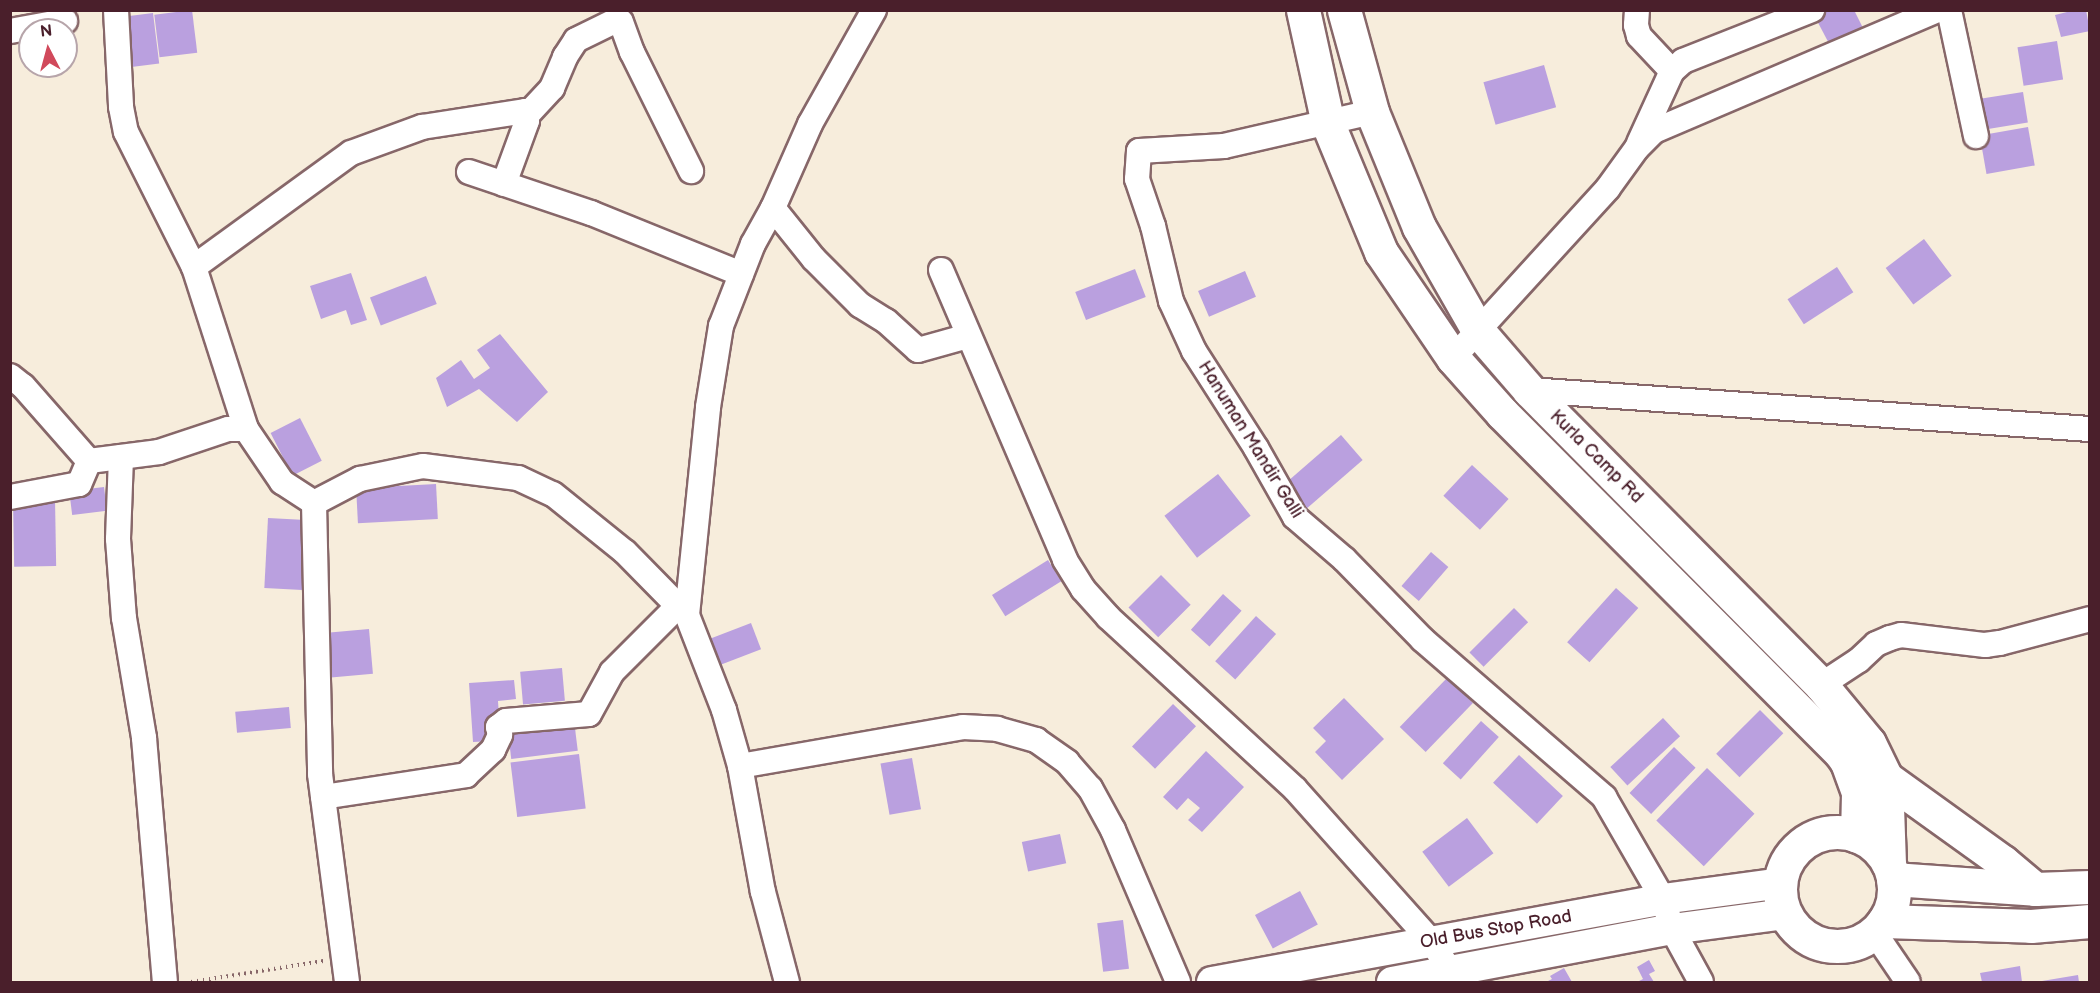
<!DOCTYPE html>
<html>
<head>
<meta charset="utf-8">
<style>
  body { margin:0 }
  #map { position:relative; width:2100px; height:993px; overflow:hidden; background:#f7eddc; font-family:"Balsamiq Sans",sans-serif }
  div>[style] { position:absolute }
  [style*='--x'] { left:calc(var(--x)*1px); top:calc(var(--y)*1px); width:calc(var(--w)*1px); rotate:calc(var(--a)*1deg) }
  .building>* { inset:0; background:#baa0df; transform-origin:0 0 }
  .path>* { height:4px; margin-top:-2px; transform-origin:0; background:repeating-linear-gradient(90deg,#876769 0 1.5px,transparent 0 6px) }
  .roads { filter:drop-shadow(2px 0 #876769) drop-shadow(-2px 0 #876769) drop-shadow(0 2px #876769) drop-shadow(0 -2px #876769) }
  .minor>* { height:24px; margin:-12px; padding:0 12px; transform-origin:12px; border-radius:12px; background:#fff }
  .tertiary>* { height:30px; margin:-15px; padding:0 15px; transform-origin:15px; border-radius:15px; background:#fff }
  .secondary>* { height:33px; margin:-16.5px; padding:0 16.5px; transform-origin:16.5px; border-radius:16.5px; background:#fff }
  .secondary>.ring { margin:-16.5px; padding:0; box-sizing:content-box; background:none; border:33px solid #fff; border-radius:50% }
  span { translate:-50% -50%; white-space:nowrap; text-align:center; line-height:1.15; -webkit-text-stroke:4.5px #fff; paint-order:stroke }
  .street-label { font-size:18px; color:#4a1f2b }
  .frame { position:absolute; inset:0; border:12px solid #4a1f2b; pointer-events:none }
  .north { position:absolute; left:18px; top:18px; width:60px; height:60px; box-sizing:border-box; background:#fff; border:2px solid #b7a5aa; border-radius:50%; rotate:354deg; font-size:16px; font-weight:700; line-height:24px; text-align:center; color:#4a1f2b }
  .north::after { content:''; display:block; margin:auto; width:21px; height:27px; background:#d1495b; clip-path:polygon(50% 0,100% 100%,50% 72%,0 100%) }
</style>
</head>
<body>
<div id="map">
  <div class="building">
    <div style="left:192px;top:10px;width:43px;height:38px;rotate:83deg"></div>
    <div style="clip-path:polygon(1827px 10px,1854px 10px,1866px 34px,1833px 51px,1815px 17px)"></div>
    <div style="clip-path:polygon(2075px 10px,2086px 10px,2090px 31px,2061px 37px,2055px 15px)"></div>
    <div style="left:153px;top:13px;width:51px;height:28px;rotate:83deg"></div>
    <div style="left:2057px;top:41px;width:39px;height:40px;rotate:81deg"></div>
    <div style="left:1544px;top:65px;width:44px;height:63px;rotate:74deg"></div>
    <div style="left:2023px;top:92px;width:31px;height:48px;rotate:81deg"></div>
    <div style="left:2028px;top:127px;width:39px;height:49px;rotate:80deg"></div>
    <div style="left:1924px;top:239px;width:46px;height:48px;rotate:53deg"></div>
    <div style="left:1837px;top:267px;width:30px;height:59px;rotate:57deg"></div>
    <div style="left:1135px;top:269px;width:30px;height:64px;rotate:69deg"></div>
    <div style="left:1245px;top:271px;width:28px;height:51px;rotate:67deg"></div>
    <div style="clip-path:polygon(351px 273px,367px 320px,351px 325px,346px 310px,321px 319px,310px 286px)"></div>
    <div style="left:426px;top:276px;width:30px;height:60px;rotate:69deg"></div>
    <div style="clip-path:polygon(500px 334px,548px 392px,517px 422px,479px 389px,447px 407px,436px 378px,461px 360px,474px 379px,490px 368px,477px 350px)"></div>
    <div style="left:300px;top:418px;width:48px;height:33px;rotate:63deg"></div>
    <div style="left:1341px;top:435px;width:33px;height:77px;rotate:49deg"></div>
    <div style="left:1472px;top:465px;width:50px;height:42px;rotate:43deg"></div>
    <div style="left:1218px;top:474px;width:53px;height:68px;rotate:52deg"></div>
    <div style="left:436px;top:484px;width:35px;height:80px;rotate:87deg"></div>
    <div style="left:104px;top:487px;width:24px;height:35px;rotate:83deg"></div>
    <div style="left:55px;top:499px;width:67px;height:42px;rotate:89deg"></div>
    <div style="left:268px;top:518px;width:38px;height:70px;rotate:3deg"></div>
    <div style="left:1431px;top:552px;width:23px;height:45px;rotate:41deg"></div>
    <div style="left:1048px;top:560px;width:25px;height:66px;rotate:58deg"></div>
    <div style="left:1161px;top:575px;width:42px;height:46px;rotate:45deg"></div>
    <div style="left:1616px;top:588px;width:30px;height:73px;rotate:42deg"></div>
    <div style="left:1223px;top:594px;width:25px;height:48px;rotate:42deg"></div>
    <div style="left:1514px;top:608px;width:20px;height:63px;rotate:45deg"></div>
    <div style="left:1256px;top:616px;width:27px;height:61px;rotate:42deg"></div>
    <div style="left:751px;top:623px;width:28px;height:46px;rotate:69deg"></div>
    <div style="left:369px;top:629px;width:45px;height:42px;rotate:85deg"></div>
    <div style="left:562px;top:668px;width:33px;height:42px;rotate:85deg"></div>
    <div style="left:1447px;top:678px;width:36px;height:68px;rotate:44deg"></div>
    <div style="clip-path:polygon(514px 680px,516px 699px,498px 701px,499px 716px,491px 717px,493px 741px,473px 742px,469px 683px)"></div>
    <div style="clip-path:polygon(1344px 698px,1384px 739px,1342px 780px,1315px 752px,1326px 741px,1313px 728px)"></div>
    <div style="left:1173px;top:704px;width:32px;height:59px;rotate:44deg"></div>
    <div style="left:289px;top:707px;width:21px;height:54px;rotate:85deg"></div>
    <div style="left:1760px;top:710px;width:33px;height:62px;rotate:45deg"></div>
    <div style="left:1663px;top:718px;width:25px;height:72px;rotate:47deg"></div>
    <div style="left:574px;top:720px;width:31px;height:67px;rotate:83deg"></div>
    <div style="left:1481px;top:721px;width:24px;height:57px;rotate:42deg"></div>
    <div style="left:1674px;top:747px;width:30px;height:64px;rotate:44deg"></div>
    <div style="clip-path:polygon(1206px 751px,1244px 787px,1202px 832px,1188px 820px,1200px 808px,1188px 798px,1177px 810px,1163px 797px)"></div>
    <div style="left:579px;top:754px;width:55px;height:69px;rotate:83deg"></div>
    <div style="left:1519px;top:755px;width:60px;height:38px;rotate:43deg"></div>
    <div style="left:912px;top:758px;width:52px;height:32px;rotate:80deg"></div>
    <div style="left:1707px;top:768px;width:66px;height:73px;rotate:44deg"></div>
    <div style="left:1467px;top:818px;width:44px;height:56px;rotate:53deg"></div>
    <div style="left:1060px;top:834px;width:30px;height:39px;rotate:78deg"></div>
    <div style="left:1300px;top:891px;width:38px;height:51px;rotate:62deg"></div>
    <div style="left:1123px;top:920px;width:49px;height:26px;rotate:83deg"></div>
    <div style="clip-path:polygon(1649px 960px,1655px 971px,1649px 974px,1654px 982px,1637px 982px,1643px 979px,1637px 967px)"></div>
    <div style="clip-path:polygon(2020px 966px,2022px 982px,1982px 982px,1980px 973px)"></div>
    <div style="clip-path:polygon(1564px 968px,1572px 982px,1546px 982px,1552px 979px,1550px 976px)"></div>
    <div style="clip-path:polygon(2078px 975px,2079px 982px,2042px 982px,2042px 981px)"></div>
  </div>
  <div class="path">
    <div style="--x:191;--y:982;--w:134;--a:-9"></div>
  </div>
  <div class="roads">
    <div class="minor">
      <div style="--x:116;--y:10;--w:97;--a:87"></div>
      <div style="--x:121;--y:107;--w:25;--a:79"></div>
      <div style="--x:126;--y:132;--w:151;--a:63.3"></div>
      <div style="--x:194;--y:267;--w:170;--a:72.2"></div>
      <div style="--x:1637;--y:10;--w:15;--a:94"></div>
      <div style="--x:1636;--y:25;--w:11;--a:75"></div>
      <div style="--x:1639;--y:36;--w:48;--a:46.7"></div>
      <div style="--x:1949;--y:10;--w:129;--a:77.9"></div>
      <div style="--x:10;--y:31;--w:56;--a:-10.3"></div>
      <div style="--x:1372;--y:112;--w:152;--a:167.1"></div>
      <div style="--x:1224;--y:146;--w:85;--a:176.6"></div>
      <div style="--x:1139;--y:151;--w:28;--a:94"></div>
      <div style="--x:1137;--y:179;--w:50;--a:71.2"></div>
      <div style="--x:1153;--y:226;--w:77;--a:76.5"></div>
      <div style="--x:1171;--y:301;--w:55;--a:65.3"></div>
      <div style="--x:1194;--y:351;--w:115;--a:57.4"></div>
      <div style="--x:1256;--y:448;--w:79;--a:60.5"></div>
      <div style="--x:1295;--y:517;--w:65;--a:40.6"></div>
      <div style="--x:1344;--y:559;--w:113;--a:45.7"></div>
      <div style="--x:1423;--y:640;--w:240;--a:40.9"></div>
      <div style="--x:1604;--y:797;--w:118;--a:60"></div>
      <div style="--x:1663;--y:899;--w:31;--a:73"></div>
      <div style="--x:1672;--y:929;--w:60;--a:61.3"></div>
      <div style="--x:527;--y:115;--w:37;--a:-47"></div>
      <div style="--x:552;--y:88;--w:34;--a:-67"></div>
      <div style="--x:565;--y:57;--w:20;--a:-57"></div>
      <div style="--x:576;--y:40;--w:46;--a:-26"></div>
      <div style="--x:617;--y:20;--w:4;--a:27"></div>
      <div style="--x:621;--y:22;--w:32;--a:70"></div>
      <div style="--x:632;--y:52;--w:133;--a:63.6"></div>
      <div style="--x:1639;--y:143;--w:79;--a:-65.4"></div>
      <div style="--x:1672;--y:71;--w:15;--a:-42"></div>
      <div style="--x:1683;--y:61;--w:139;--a:-21.6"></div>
      <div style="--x:469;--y:172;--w:129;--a:18.6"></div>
      <div style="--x:591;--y:213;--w:162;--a:22.1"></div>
      <div style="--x:773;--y:208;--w:65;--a:51.2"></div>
      <div style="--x:814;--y:259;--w:65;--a:45"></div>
      <div style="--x:860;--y:305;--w:31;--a:32"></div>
      <div style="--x:886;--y:321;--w:43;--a:42.2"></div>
      <div style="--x:918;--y:350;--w:52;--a:-15.6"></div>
      <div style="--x:194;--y:267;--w:194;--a:-36"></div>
      <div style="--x:351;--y:153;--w:76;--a:-20.1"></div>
      <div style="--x:422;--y:127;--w:104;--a:-8.8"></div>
      <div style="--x:525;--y:111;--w:10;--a:79"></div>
      <div style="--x:527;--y:121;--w:67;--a:110.1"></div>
      <div style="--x:941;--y:270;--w:315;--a:66.8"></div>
      <div style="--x:1065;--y:560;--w:34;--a:58"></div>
      <div style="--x:1083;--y:589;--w:38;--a:48"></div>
      <div style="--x:1108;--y:617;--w:254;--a:42.6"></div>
      <div style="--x:1295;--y:789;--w:205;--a:48.2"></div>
      <div style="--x:1432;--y:942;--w:47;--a:58"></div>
      <div style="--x:1453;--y:358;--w:230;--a:-47.6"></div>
      <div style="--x:1608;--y:188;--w:49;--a:-54.1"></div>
      <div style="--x:1637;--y:148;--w:24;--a:-45"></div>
      <div style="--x:1654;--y:131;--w:309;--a:-23.1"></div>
      <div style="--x:10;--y:376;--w:16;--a:38"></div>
      <div style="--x:23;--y:386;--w:100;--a:48.7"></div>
      <div style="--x:89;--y:461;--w:25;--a:113"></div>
      <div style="--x:79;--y:484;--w:70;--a:169.3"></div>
      <div style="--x:1529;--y:390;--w:562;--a:3.98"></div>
      <div style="--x:121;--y:457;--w:82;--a:92.1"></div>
      <div style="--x:118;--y:539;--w:79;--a:85.7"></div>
      <div style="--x:124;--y:618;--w:122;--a:80.5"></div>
      <div style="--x:144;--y:738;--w:245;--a:85.1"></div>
      <div style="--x:89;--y:461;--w:71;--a:-7.3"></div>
      <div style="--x:159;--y:452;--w:73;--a:-18.4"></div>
      <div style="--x:228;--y:429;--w:18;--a:0"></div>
      <div style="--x:246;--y:429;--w:64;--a:55.8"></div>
      <div style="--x:282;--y:482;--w:38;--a:33"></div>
      <div style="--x:314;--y:503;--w:52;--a:-27.6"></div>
      <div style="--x:360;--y:479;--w:64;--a:-11.7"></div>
      <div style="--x:423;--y:466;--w:96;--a:7.2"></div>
      <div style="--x:518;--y:478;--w:38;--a:25"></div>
      <div style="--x:553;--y:494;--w:92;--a:38.9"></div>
      <div style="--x:625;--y:552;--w:88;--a:45.5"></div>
      <div style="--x:687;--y:615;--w:209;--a:-84.2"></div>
      <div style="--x:708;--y:407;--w:82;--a:-80.9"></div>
      <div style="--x:721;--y:326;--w:88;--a:-68.7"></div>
      <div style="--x:753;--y:244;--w:41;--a:-60.9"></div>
      <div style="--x:773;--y:208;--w:92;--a:-66.2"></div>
      <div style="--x:810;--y:124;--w:131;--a:-60.7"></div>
      <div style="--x:314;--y:503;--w:271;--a:88.7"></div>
      <div style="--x:320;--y:774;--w:210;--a:82.6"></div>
      <div style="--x:687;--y:615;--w:102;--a:68.7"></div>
      <div style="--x:724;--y:710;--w:58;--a:74.1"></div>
      <div style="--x:740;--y:766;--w:128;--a:79.7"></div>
      <div style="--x:763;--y:892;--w:93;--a:75.1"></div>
      <div style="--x:1821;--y:685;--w:45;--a:-33.3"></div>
      <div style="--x:1859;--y:660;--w:23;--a:-43"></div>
      <div style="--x:1876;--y:644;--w:15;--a:-23"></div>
      <div style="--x:1890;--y:638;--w:11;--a:-15"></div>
      <div style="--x:1901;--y:635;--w:85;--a:6.8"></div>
      <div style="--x:1985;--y:645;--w:15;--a:-8"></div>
      <div style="--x:2000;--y:643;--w:93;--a:-14.9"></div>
      <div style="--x:740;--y:766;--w:226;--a:-9.9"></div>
      <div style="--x:963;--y:727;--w:34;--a:3"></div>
      <div style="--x:997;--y:729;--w:41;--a:15.8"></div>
      <div style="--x:1036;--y:740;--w:38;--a:35"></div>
      <div style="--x:1067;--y:762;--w:35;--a:49"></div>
      <div style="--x:1090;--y:788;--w:48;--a:61.3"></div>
      <div style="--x:1113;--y:830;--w:165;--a:66.8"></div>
      <div style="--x:323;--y:797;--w:145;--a:-8.7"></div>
      <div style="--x:466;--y:775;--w:37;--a:-43"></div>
      <div style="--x:493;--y:750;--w:17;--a:-65"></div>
      <div style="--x:500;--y:735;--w:8;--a:-104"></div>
      <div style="--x:498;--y:727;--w:10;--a:-37"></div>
      <div style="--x:506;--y:721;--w:83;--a:-4.8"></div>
      <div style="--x:589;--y:714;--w:48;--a:-61.3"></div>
      <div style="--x:612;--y:672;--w:93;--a:-45"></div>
      <div style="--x:1874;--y:932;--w:60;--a:55.8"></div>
    </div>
    <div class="tertiary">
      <div style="--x:1212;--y:982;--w:459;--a:-10.4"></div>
      <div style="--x:1663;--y:899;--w:119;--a:-7.7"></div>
      <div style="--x:1392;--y:982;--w:285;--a:-10.7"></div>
      <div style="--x:1672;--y:929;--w:115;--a:-7.5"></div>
    </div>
    <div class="secondary">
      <div style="--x:1303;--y:10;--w:117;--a:77.6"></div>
      <div style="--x:1328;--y:124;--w:139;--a:67.5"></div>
      <div style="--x:1381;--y:252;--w:128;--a:55.8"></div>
      <div style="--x:1453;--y:358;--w:74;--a:48.3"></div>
      <div style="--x:1502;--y:413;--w:479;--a:45.1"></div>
      <div style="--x:1840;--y:752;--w:12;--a:55"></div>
      <div style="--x:1847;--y:762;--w:33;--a:70"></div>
      <div style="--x:1858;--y:793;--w:43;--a:91.3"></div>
      <div style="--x:1344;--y:10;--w:106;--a:74.6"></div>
      <div style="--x:1372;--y:112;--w:124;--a:67.8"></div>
      <div style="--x:1419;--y:227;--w:121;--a:60.3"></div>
      <div style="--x:1479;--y:332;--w:77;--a:49.2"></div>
      <div style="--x:1529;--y:390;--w:415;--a:45.3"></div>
      <div style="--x:1821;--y:685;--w:75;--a:50.4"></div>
      <div style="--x:1869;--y:743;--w:39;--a:64"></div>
      <div style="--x:1886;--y:778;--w:87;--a:88"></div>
      <div style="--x:1886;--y:778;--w:144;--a:35.7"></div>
      <div style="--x:2003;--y:862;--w:42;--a:40.2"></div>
      <div class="ring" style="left:1780px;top:832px;width:81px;height:81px"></div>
      <div style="--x:1893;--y:879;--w:142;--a:4"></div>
      <div style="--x:2035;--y:889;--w:55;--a:-2.1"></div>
      <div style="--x:1884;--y:921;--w:147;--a:1.9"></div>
      <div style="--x:2031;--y:926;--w:59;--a:-4.8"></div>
    </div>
  </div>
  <div class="street-label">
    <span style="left:1250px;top:440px;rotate:58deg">Hanuman Mandir Galli</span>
    <span style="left:1596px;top:457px;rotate:45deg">Kurla Camp Rd</span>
    <span style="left:1496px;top:930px;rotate:-10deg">Old Bus Stop Road</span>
  </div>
  <div class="frame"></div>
  <div class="north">N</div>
</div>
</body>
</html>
